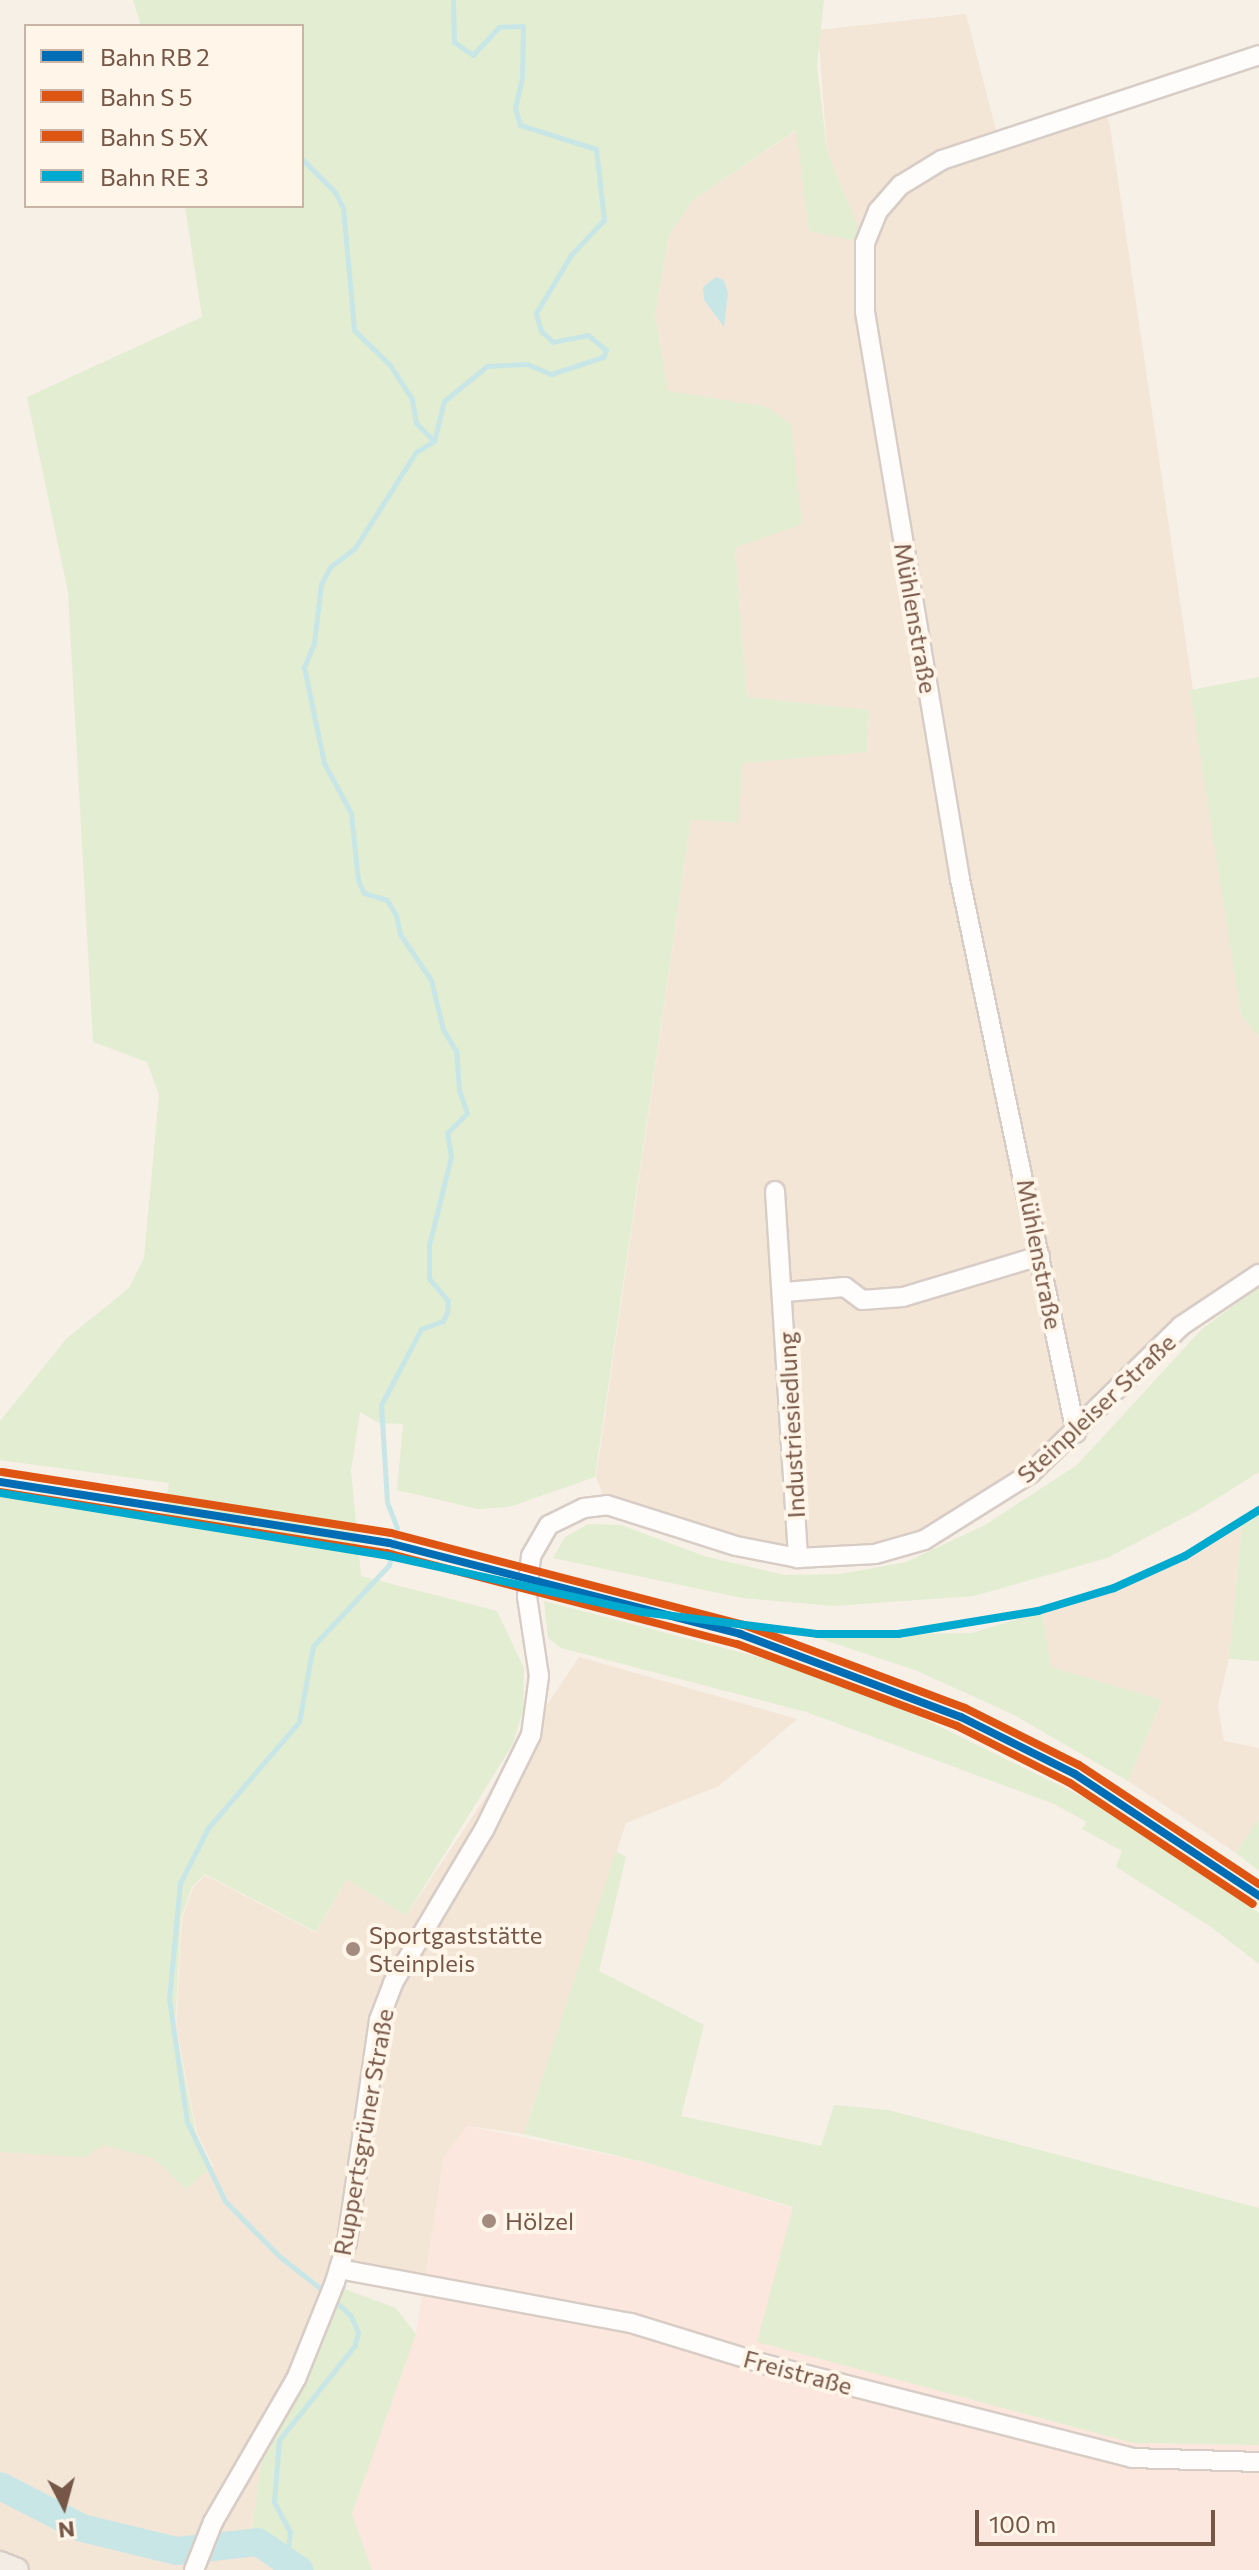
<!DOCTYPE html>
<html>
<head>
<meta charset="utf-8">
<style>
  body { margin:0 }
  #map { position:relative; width:1259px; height:2570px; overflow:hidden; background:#f7f0e7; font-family:Commissioner,sans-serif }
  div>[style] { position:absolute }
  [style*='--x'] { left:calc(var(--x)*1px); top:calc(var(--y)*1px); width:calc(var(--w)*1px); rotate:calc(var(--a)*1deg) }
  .residential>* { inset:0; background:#f3e6d7 }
  .commercial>* { inset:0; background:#fbe7dd }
  .green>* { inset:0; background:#e3edd1 }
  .water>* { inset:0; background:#c9e6e7 }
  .stream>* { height:5px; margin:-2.5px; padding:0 2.5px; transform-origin:2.5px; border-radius:2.5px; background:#c9e6e7 }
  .river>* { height:28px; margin:-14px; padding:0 14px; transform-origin:14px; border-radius:14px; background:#c9e6e7 }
  .roads { filter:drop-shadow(2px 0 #d8cdc6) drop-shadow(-2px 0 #d8cdc6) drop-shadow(0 2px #d8cdc6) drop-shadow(0 -2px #d8cdc6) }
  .minor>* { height:18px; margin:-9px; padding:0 9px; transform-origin:9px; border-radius:9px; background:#fefdfb }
  .major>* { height:22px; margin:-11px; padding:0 11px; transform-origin:11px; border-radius:11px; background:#f2ece4 }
  .rail-1>* { height:8px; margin:-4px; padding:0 4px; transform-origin:4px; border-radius:4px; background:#006db5 }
  .rail-2>* { height:8px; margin:-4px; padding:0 4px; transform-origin:4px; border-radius:4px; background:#dd5413 }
  .rail-3>* { height:8px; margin:-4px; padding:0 4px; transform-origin:4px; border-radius:4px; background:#dd5413 }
  .rail-4>* { height:8px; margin:-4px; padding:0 4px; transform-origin:4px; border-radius:4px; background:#00a9ce }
  .dots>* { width:22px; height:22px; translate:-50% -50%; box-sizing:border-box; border:4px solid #fff5e8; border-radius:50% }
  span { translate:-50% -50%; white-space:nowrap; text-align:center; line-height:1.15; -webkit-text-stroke:8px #fff5e8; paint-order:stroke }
  .street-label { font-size:24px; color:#765647 }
  .poi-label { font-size:24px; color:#765647 }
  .left { translate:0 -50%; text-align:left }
  .legend { position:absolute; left:24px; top:24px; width:280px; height:184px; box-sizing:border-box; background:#fff5e8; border:2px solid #c8b5a8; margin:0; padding:10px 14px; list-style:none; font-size:24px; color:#765647 }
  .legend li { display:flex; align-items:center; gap:16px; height:40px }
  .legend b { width:40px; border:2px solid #c8b5a8 }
  .north { position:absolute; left:24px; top:2466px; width:80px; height:80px; -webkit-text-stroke:6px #fff5e8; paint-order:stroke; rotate:174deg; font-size:22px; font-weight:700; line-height:32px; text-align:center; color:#765647 }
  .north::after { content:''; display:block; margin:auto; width:28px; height:36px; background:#765647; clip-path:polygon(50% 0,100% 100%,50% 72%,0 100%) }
  .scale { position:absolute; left:975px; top:2510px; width:240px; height:36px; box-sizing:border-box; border:4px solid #765647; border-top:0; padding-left:10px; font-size:24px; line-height:28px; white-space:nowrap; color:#765647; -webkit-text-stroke:6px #fff5e8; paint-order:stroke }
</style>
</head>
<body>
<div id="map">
  <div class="residential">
    <div style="clip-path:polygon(966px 14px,996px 130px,994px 143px,1104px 107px,1110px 126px,1241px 1015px,1259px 1037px,1259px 1274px,1222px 1295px,1076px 1433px,924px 1540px,798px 1558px,607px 1505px,596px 1477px,691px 819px,743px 763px,867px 751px,869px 710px,747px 697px,735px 548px,768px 407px,668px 392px,655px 314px,669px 235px,692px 201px,797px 130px,809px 231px,864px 242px,827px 152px,818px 30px)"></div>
    <div style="clip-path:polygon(1242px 1524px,1229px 1659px,1218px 1705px,1224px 1741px,1259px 1748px,1259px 1818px,1236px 1853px,1128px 1781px,1162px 1700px,1050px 1667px,1042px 1612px,1138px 1576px)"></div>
    <div style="clip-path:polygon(579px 1657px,797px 1719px,719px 1786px,626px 1823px,524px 2134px,467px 2126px,444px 2157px,426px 2278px,353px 2260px,305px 2383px,262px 2457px,252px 2528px,301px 2570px,0 2570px,0 1850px,186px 2189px,213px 2166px,197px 2133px,176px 2027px,182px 1918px,193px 1888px,205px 1875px,316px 1933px,347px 1879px,406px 1916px)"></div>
  </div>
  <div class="commercial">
    <div style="clip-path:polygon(467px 2126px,648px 2163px,793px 2208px,758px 2342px,1133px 2443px,1259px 2445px,1259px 2570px,372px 2570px,352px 2514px,416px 2334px,444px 2157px)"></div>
  </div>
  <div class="green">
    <div style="clip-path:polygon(133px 0,824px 0,817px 65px,827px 152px,865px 243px,809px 231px,796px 130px,692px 201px,669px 235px,655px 314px,668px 391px,768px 407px,791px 424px,802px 524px,735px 548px,747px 697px,869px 710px,867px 752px,743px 763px,738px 823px,691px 819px,595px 1477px,509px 1507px,478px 1509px,397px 1490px,403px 1424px,379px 1423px,360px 1412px,351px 1470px,361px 1576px,497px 1611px,524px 1668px,523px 1711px,513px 1744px,406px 1916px,347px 1879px,316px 1932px,205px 1874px,192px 1887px,181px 1918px,175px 2027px,196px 2133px,212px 2167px,186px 2189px,153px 2158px,103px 2145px,86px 2157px,0 2152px,0 1495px,164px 1516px,169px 1483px,0 1460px,0 1421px,67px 1338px,129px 1288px,144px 1258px,159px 1095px,147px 1062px,93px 1042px,68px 592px,27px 397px,202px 317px,185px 206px,302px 206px,302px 26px,141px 26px)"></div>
    <div style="clip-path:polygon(1259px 677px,1259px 1037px,1241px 1015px,1190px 690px)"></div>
    <div style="clip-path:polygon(1259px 1287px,1259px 1472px,1197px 1511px,1107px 1558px,974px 1596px,833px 1606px,742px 1598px,553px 1558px,565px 1537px,588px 1524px,621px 1525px,704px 1556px,784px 1575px,841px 1574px,906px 1562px,985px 1525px,1077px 1465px,1202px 1329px)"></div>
    <div style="clip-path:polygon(1259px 1512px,1259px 1661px,1229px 1659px,1242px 1524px)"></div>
    <div style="clip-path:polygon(544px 1601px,796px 1667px,920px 1717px,1108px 1809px,1259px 1913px,1259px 1964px,1211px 1927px,1116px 1867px,1122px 1851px,1082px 1829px,1087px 1822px,1054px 1804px,806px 1712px,561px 1648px,548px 1638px)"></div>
    <div style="clip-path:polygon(1042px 1612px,1051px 1667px,1162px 1700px,1128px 1781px,1014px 1715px,915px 1670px,812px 1636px,971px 1633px)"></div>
    <div style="clip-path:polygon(1259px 1818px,1259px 1871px,1236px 1853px)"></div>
    <div style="clip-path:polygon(616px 1851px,626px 1857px,599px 1971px,704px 2025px,681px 2116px,821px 2146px,834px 2105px,888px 2110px,1259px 2208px,1259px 2445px,1133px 2443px,757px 2342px,793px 2207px,648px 2163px,524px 2134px)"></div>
    <div style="clip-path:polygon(339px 2287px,396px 2308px,416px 2334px,352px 2514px,372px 2570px,301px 2570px,252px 2528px,262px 2457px,305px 2383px)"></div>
  </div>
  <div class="water">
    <div style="clip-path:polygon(716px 277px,724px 280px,728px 293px,724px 327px,704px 300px,703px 287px)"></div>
  </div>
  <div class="stream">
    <div style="--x:302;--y:159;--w:47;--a:45"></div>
    <div style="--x:335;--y:192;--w:18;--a:63"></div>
    <div style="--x:343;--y:208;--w:122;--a:84.8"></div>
    <div style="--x:354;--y:330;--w:50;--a:44.2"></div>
    <div style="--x:390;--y:365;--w:40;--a:57.1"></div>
    <div style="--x:412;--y:399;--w:24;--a:81"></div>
    <div style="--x:416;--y:423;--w:25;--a:45"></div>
    <div style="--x:325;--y:2292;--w:58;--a:-142"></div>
    <div style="--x:279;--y:2256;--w:77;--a:-134.5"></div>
    <div style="--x:225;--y:2201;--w:88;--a:-115.7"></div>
    <div style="--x:187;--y:2122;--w:124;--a:-98.3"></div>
    <div style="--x:169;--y:1999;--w:117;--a:-84.6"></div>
    <div style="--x:180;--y:1883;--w:62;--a:-63"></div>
    <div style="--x:208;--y:1828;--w:140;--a:-49.4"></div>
    <div style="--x:299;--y:1722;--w:77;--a:-79.6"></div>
    <div style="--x:313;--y:1646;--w:111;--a:-46.8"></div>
    <div style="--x:389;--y:1565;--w:38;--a:-78"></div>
    <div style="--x:397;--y:1528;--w:28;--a:-111"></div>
    <div style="--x:387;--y:1502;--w:97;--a:-93.5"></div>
    <div style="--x:381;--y:1405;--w:86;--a:-62.2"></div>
    <div style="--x:421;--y:1329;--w:23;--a:-20"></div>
    <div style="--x:443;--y:1321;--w:10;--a:-66"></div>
    <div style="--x:447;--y:1312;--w:11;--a:-85"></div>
    <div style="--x:448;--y:1301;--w:30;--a:-130"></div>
    <div style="--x:429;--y:1278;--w:33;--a:-90"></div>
    <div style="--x:429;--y:1245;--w:91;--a:-76"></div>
    <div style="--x:451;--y:1157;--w:24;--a:-99"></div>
    <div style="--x:447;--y:1133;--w:28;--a:-45"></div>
    <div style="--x:467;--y:1113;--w:24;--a:-109"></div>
    <div style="--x:459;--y:1090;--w:39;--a:-94"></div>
    <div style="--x:456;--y:1051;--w:26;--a:-121"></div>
    <div style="--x:443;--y:1029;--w:50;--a:-103.8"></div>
    <div style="--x:431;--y:980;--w:55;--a:-124"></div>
    <div style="--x:400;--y:934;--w:19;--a:-102"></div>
    <div style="--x:396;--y:915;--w:17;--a:-121"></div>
    <div style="--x:387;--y:900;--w:24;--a:-163"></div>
    <div style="--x:364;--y:893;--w:14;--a:-115"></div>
    <div style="--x:358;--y:880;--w:67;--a:-96"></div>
    <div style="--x:351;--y:813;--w:57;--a:-118.4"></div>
    <div style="--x:324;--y:763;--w:98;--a:-101.8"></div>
    <div style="--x:304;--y:667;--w:26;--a:-67"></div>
    <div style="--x:314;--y:643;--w:59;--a:-83.2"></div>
    <div style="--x:321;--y:584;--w:19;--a:-62"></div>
    <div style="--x:330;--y:567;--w:31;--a:-37"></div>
    <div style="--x:355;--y:548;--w:114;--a:-57.6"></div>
    <div style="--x:416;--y:452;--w:21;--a:-31"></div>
    <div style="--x:434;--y:441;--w:41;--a:-76"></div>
    <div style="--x:444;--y:401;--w:55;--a:-39.1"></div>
    <div style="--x:487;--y:366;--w:40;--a:-2.9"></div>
    <div style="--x:527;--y:364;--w:26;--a:23"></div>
    <div style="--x:551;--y:374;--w:55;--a:-18.1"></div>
    <div style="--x:603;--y:357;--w:8;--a:-67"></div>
    <div style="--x:606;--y:350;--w:23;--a:-140"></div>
    <div style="--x:588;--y:335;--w:36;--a:169"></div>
    <div style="--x:553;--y:342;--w:16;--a:-137"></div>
    <div style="--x:541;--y:331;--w:19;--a:-106"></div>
    <div style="--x:536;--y:313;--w:68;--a:-58.9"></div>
    <div style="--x:571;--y:255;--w:48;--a:-46.7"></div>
    <div style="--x:604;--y:220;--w:71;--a:-96.4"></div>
    <div style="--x:596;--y:149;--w:80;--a:-162.5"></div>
    <div style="--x:520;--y:125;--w:18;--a:-106"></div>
    <div style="--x:515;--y:108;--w:32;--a:-77"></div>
    <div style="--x:522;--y:77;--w:51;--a:-88.9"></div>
    <div style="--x:523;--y:26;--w:24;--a:178"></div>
    <div style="--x:499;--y:27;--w:38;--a:133"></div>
    <div style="--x:473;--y:55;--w:23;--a:-146"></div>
    <div style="--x:454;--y:42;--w:42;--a:-91.4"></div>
    <div style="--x:287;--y:2560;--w:28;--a:-84"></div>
    <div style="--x:290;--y:2532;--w:34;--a:-118"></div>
    <div style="--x:274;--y:2502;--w:62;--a:-85.4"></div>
    <div style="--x:279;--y:2440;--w:122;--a:-51.3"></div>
    <div style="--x:355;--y:2345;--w:13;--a:-77"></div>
    <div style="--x:358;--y:2332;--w:17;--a:-114"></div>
    <div style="--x:351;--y:2316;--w:26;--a:-137"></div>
  </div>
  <div class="river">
    <div style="--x:0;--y:2486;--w:92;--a:27.1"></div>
    <div style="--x:82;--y:2528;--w:98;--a:13.6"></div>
    <div style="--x:177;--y:2551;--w:81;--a:-6.3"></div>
    <div style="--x:258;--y:2542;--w:50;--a:34.3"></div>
  </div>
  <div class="roads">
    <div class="minor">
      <div style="--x:775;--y:1191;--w:368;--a:86.4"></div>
      <div style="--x:785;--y:1292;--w:60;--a:-4.8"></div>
      <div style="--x:845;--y:1287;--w:21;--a:37"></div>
      <div style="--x:862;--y:1300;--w:41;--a:-4.2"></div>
      <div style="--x:903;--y:1297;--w:143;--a:-16.7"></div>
      <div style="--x:1076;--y:1433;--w:566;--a:-101.83"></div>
      <div style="--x:960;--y:879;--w:575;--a:-99.51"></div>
      <div style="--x:865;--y:312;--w:69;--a:-90"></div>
      <div style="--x:865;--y:243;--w:35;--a:-68"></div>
      <div style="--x:878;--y:211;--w:35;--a:-49"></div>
      <div style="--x:901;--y:185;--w:48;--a:-31.4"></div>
      <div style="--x:942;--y:160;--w:334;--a:-18.3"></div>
      <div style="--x:339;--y:2269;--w:297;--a:10.5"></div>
      <div style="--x:631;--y:2323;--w:139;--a:17.1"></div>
      <div style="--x:764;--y:2364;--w:380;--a:14.3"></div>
      <div style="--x:1132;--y:2458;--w:127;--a:1.8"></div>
      <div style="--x:194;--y:2570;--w:52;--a:-68.4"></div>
      <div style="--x:213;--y:2522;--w:165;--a:-59.9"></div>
      <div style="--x:296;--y:2379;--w:105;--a:-68.1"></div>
      <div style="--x:335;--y:2282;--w:42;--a:-73.3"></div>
      <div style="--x:347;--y:2242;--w:224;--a:-81.8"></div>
      <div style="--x:379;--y:2020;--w:40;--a:-69"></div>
      <div style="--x:393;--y:1983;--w:178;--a:-59.3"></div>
      <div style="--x:484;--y:1830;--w:106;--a:-63.7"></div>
      <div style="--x:531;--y:1735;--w:60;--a:-82.3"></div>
      <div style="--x:539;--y:1676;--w:80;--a:-98.6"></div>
      <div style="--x:527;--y:1597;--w:41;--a:-84.4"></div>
      <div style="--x:531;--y:1556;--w:36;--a:-60"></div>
      <div style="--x:549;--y:1525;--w:39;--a:-26"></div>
      <div style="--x:584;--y:1508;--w:23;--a:-7"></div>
      <div style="--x:607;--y:1505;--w:135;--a:17.6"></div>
      <div style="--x:736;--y:1546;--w:63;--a:11"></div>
      <div style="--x:798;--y:1558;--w:77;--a:-3"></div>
      <div style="--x:875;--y:1554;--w:51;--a:-15.9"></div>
      <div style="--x:924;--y:1540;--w:126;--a:-32.1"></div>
      <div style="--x:1031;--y:1473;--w:210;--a:-44.4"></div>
      <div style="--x:1181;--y:1326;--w:94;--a:-33.7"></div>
    </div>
    <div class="major">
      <div style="--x:0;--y:2563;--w:18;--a:22"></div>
    </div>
  </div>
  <div class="rail-1">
    <div style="--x:0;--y:1482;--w:394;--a:8.9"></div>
    <div style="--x:389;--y:1543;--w:363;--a:14.5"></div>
    <div style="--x:740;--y:1634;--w:236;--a:20.6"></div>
    <div style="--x:961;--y:1717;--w:127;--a:26.6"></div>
    <div style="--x:1075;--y:1774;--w:221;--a:33.5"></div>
  </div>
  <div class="rail-2">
    <div style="--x:0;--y:1492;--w:392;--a:9"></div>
    <div style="--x:387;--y:1553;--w:362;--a:14.6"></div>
    <div style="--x:737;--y:1644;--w:235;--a:20.4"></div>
    <div style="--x:957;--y:1726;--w:127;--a:26.8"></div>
    <div style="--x:1070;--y:1783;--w:219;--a:33.5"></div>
  </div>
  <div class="rail-3">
    <div style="--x:2;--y:1472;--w:394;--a:8.9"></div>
    <div style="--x:391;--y:1533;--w:365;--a:14.6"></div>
    <div style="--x:744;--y:1625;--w:236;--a:20.6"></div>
    <div style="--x:965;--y:1708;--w:127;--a:26.6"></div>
    <div style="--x:1079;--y:1765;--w:216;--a:33.5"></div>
  </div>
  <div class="rail-4">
    <div style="--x:0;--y:1493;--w:394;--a:9.2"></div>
    <div style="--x:389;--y:1556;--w:258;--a:12.5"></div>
    <div style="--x:641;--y:1612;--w:177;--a:7.1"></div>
    <div style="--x:817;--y:1634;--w:81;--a:0"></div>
    <div style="--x:898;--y:1634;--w:142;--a:-9.3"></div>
    <div style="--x:1038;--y:1611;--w:79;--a:-16.8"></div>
    <div style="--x:1114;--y:1588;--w:78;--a:-24.3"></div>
    <div style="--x:1185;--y:1556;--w:87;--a:-31.9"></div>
  </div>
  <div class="dots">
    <div style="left:353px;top:1949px;background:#a38c7f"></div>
    <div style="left:489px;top:2221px;background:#a38c7f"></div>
  </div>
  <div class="street-label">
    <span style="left:916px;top:618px;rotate:80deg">Mühlenstraße</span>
    <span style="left:1040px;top:1254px;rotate:79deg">Mühlenstraße</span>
    <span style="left:1096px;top:1408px;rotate:-43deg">Steinpleiser Straße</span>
    <span style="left:791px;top:1425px;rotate:-93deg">Industriesiedlung</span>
    <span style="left:363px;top:2132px;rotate:-80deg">Ruppertsgrüner Straße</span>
    <span style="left:798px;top:2372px;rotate:15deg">Freistraße</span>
  </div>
  <div class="poi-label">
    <span class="left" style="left:369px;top:1949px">Sportgaststätte<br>Steinpleis</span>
    <span class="left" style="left:505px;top:2221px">Hölzel</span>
  </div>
  <ul class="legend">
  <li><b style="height:10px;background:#006db5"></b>Bahn RB 2</li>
  <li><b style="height:10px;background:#dd5413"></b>Bahn S 5</li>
  <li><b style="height:10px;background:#dd5413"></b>Bahn S 5X</li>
  <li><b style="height:10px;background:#00a9ce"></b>Bahn RE 3</li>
  </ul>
  <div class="north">N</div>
  <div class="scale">100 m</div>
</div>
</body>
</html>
